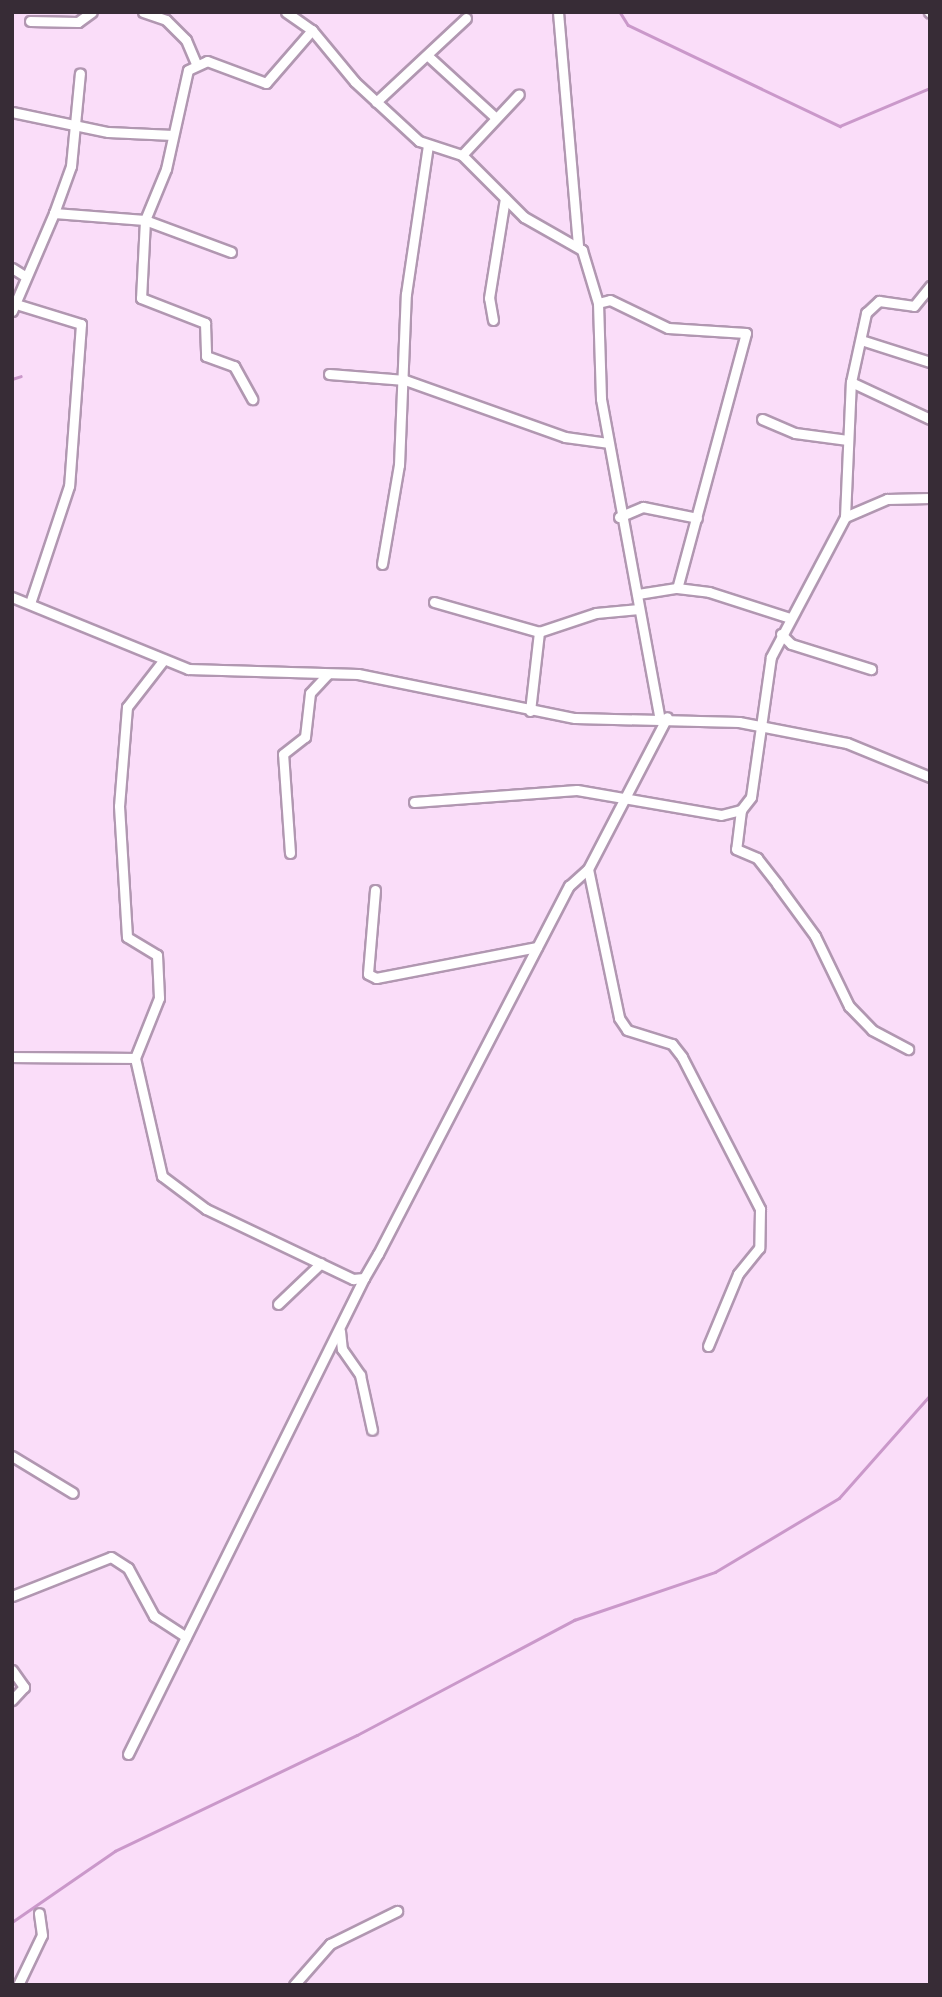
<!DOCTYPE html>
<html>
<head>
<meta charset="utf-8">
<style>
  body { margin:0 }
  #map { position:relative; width:942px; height:1997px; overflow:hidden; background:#faddf9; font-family:"Varela Round",sans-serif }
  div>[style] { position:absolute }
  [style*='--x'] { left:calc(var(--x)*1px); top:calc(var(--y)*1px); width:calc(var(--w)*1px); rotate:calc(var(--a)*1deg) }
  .stream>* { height:2.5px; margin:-1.25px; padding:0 1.25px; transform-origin:1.25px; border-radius:1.25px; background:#ca98ca }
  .roads { filter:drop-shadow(2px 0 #b197b1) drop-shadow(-2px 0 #b197b1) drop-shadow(0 2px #b197b1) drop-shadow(0 -2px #b197b1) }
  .minor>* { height:9px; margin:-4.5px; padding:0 4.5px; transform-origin:4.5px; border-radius:4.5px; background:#fff }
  span { translate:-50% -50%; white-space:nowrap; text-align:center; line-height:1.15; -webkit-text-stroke:7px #faddf9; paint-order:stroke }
  .frame { position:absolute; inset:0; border:14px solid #372c36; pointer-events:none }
</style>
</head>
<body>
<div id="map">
  <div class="stream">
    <div style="--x:620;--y:12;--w:15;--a:58"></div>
    <div style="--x:628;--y:25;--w:235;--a:25.5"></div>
    <div style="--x:840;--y:126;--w:98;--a:-22.9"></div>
    <div style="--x:12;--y:379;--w:9;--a:-18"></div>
    <div style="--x:12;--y:1922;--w:125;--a:-34.6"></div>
    <div style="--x:115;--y:1851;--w:268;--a:-25.6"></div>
    <div style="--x:357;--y:1735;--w:246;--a:-27.9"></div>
    <div style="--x:574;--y:1620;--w:149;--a:-18.8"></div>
    <div style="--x:715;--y:1572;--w:144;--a:-30.8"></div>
    <div style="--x:839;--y:1498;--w:137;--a:-48.5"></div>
  </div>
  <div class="roads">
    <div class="minor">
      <div style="--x:143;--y:12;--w:24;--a:19"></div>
      <div style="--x:166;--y:20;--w:28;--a:45"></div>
      <div style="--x:186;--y:40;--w:25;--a:67"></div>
      <div style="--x:286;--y:12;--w:32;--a:35"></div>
      <div style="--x:312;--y:30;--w:67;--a:50.4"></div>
      <div style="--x:355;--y:82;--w:87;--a:42.7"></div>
      <div style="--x:419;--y:141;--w:45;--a:18"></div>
      <div style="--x:462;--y:155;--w:88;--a:45"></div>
      <div style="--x:524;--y:217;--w:67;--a:29.6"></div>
      <div style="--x:582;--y:250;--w:55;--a:73.2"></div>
      <div style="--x:598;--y:303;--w:96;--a:88.2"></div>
      <div style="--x:601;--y:399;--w:322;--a:79.6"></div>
      <div style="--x:558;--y:12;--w:234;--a:85.1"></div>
      <div style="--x:929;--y:12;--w:1;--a:45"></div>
      <div style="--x:30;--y:21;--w:48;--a:1.2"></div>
      <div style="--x:78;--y:22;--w:17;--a:-36"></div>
      <div style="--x:427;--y:55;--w:93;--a:42.4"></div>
      <div style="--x:376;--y:102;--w:123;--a:-43"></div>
      <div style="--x:12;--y:112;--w:98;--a:11.8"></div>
      <div style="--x:108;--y:132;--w:65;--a:2.6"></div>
      <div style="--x:462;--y:155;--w:83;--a:-46.9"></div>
      <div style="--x:54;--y:213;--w:50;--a:-70.1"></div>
      <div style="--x:71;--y:166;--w:93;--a:-84.5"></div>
      <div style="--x:231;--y:252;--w:92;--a:-159.6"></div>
      <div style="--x:145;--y:220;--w:78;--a:92.9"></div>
      <div style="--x:141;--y:298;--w:69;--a:21.3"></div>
      <div style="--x:205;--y:323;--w:33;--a:88"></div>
      <div style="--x:206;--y:356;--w:30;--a:20"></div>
      <div style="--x:234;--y:366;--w:38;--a:61"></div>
      <div style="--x:12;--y:268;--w:15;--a:32"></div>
      <div style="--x:598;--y:303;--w:12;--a:-14"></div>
      <div style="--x:610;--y:300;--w:64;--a:25.8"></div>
      <div style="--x:668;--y:328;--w:78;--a:3.7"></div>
      <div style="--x:746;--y:333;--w:264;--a:105.1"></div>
      <div style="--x:16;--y:304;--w:68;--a:17.1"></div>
      <div style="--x:81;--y:324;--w:162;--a:94.2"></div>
      <div style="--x:69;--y:486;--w:123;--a:108.4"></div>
      <div style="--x:12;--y:311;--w:107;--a:-66.8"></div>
      <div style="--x:54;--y:213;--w:91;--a:4.4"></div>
      <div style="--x:145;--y:220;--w:55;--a:-67.6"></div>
      <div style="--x:166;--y:169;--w:101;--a:-77.5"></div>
      <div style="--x:188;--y:70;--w:21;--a:-25"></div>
      <div style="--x:207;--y:61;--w:63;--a:20.4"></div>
      <div style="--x:266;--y:83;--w:70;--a:-49"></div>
      <div style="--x:493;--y:320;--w:22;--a:-100"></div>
      <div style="--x:489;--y:298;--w:101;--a:-80.9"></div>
      <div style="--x:861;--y:340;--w:72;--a:17.7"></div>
      <div style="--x:329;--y:374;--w:76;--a:4.5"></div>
      <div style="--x:405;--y:380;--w:170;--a:19.6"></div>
      <div style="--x:565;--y:437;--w:43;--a:7.9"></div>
      <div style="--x:851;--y:382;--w:87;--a:25.1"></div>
      <div style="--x:762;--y:419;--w:36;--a:23"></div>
      <div style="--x:795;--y:433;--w:53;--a:7.5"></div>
      <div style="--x:619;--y:517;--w:26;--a:-23"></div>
      <div style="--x:643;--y:507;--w:55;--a:11.5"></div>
      <div style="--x:845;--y:517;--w:46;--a:-23.2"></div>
      <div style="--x:887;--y:499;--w:43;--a:-1.3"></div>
      <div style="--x:382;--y:564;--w:100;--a:-80.3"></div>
      <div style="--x:399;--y:465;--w:171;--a:-87.7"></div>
      <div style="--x:406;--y:294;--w:151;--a:-81.6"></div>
      <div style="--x:638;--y:594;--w:39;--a:-9"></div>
      <div style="--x:677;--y:588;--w:32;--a:7"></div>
      <div style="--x:709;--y:592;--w:85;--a:17.8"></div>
      <div style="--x:12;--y:597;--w:190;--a:22.2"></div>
      <div style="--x:188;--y:669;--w:170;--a:1.7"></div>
      <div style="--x:358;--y:674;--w:221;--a:11.5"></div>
      <div style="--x:575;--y:718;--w:164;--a:1.4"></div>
      <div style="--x:739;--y:722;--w:110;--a:11"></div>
      <div style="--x:847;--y:743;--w:90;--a:22.3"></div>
      <div style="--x:434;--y:602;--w:109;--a:15.9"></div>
      <div style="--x:781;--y:634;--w:14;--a:45"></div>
      <div style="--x:791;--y:644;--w:84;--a:17.4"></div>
      <div style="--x:162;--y:662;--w:57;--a:127.9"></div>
      <div style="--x:127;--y:707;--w:99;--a:94.6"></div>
      <div style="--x:119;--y:806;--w:131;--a:86.5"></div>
      <div style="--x:127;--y:937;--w:35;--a:31"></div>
      <div style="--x:157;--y:955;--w:43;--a:87.3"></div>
      <div style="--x:159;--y:998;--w:65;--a:111.8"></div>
      <div style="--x:135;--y:1058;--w:121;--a:77.1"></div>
      <div style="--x:162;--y:1176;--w:55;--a:36.9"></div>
      <div style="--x:206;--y:1209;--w:163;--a:25.5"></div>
      <div style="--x:353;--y:1279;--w:11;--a:-5"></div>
      <div style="--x:364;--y:1278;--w:28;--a:-60"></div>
      <div style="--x:378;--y:1254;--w:415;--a:-62.6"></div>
      <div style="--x:569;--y:886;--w:25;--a:-42"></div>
      <div style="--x:588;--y:869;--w:171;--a:-62.5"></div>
      <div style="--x:530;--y:711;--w:80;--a:-83.5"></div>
      <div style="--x:539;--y:632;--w:60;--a:-18.4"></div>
      <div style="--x:596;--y:613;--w:43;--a:-5.3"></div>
      <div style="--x:414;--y:802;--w:163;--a:-4.2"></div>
      <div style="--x:577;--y:790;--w:146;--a:9.8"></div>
      <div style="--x:721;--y:815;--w:21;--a:-14"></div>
      <div style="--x:741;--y:810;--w:16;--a:-52"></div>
      <div style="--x:751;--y:797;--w:141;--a:-81.9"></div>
      <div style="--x:771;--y:657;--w:158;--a:-62.1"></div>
      <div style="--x:845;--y:517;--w:135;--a:-87.5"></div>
      <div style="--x:851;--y:382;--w:71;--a:-77.7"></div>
      <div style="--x:866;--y:313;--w:18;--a:-43"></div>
      <div style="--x:879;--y:301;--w:35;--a:8"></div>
      <div style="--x:914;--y:306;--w:26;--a:-51"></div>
      <div style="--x:741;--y:810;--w:39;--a:97"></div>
      <div style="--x:736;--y:849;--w:23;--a:23"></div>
      <div style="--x:757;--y:858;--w:33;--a:52"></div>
      <div style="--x:777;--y:884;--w:64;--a:53.8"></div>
      <div style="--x:815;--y:936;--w:78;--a:64.1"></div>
      <div style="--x:849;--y:1006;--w:33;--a:46"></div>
      <div style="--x:872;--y:1030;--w:41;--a:27.8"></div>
      <div style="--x:290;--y:853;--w:99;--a:-94"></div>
      <div style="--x:283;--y:754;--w:28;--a:-38"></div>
      <div style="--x:305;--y:737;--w:44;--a:-83.5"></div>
      <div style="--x:310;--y:693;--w:25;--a:-47"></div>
      <div style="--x:588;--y:869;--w:152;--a:78.2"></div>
      <div style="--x:619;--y:1018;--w:14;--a:56"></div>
      <div style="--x:627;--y:1030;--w:47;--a:17.3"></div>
      <div style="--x:672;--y:1044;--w:16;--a:52"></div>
      <div style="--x:682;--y:1057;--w:171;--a:62.8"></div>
      <div style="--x:760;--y:1209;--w:39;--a:91"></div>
      <div style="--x:759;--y:1248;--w:33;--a:129"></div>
      <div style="--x:738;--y:1274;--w:78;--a:112.6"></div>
      <div style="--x:375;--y:890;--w:84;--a:94.8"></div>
      <div style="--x:368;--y:974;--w:9;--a:27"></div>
      <div style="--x:376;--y:978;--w:164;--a:-10.9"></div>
      <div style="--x:12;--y:1057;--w:123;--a:0.5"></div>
      <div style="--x:278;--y:1304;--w:59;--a:-43.6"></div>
      <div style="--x:340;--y:1331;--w:18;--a:84"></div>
      <div style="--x:342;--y:1349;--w:32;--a:55"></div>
      <div style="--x:360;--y:1375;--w:56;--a:77.7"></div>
      <div style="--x:12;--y:1456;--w:71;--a:31.2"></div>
      <div style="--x:12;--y:1596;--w:106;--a:-21.5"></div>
      <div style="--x:111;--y:1557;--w:20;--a:33"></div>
      <div style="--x:128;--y:1568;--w:55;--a:61.6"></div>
      <div style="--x:154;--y:1616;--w:38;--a:33"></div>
      <div style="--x:12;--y:1670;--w:21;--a:55"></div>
      <div style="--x:24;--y:1687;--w:18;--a:133"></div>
      <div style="--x:128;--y:1754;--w:531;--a:-63.63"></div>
      <div style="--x:18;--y:1985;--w:55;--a:-64.4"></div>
      <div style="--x:42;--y:1935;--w:22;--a:-98"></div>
      <div style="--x:294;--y:1985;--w:55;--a:-48.7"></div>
      <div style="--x:330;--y:1944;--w:75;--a:-26.2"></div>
    </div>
  </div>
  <div class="frame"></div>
</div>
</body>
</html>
